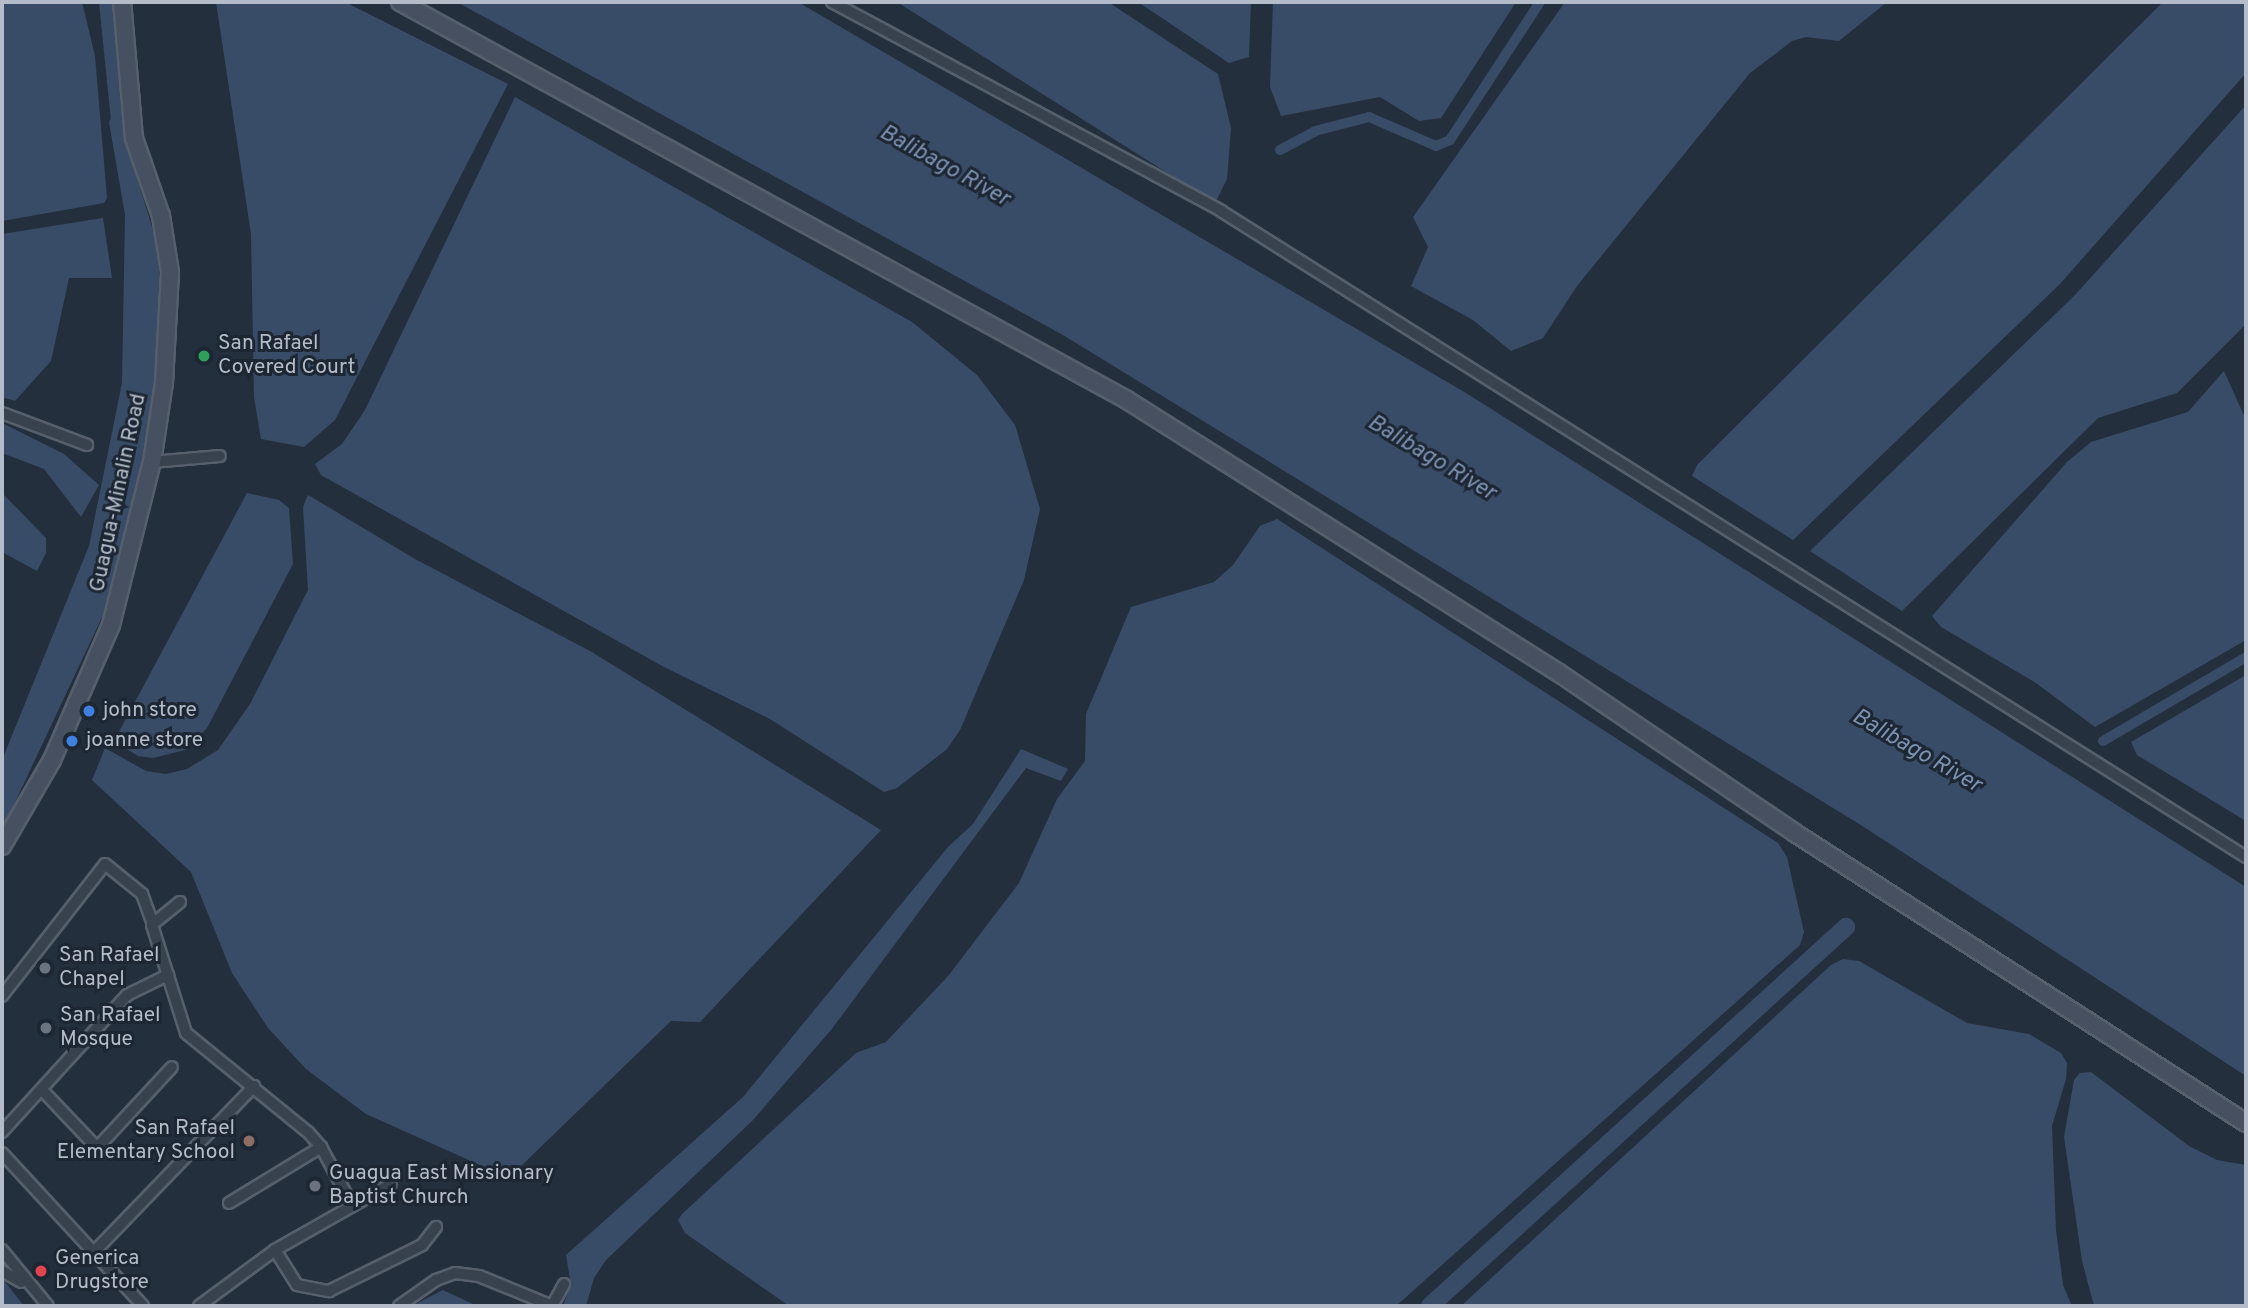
<!DOCTYPE html>
<html>
<head>
<meta charset="utf-8">
<style>
  body { margin:0 }
  #map { position:relative; width:2248px; height:1308px; overflow:hidden; background:#242f3e; font-family:Overpass,sans-serif }
  div>[style] { position:absolute }
  [style*='--x'] { left:calc(var(--x)*1px); top:calc(var(--y)*1px); width:calc(var(--w)*1px); rotate:calc(var(--a)*1deg) }
  .water>* { inset:0; background:#394c67 }
  .canal>* { height:10px; margin:-5px; padding:0 5px; transform-origin:5px; border-radius:5px; background:#394c67 }
  .river>* { height:18px; margin:-9px; padding:0 9px; transform-origin:9px; border-radius:9px; background:#394c67 }
  .roads { filter:drop-shadow(2px 0 #565f6c) drop-shadow(-2px 0 #565f6c) drop-shadow(0 2px #565f6c) drop-shadow(0 -2px #565f6c) }
  .street>* { height:10px; margin:-5px; padding:0 5px; transform-origin:5px; border-radius:5px; background:#38414e }
  .secondary>* { height:16px; margin:-8px; padding:0 8px; transform-origin:8px; border-radius:8px; background:#465061 }
  .dots>* { width:19px; height:19px; translate:-50% -50%; box-sizing:border-box; border:4px solid #1d2633; border-radius:50% }
  span { translate:-50% -50%; white-space:nowrap; text-align:center; line-height:1.15; -webkit-text-stroke:6px #1d2633; paint-order:stroke }
  .poi-label { font-size:21px; color:#b4bcc9 }
  .left { translate:0 -50%; text-align:left }
  .right { translate:-100% -50%; text-align:right }
  .street-label { font-size:21px; color:#b4bcc9 }
  .water-label { font-size:23px; color:#7c92b1; font-style:italic }
  .frame { position:absolute; inset:0; border:4px solid #b4bcc9; pointer-events:none }
</style>
</head>
<body>
<div id="map">
  <div class="water">
    <div style="clip-path:polygon(2px 2px,82px 2px,95px 56px,107px 198px,104px 203px,2px 221px)"></div>
    <div style="clip-path:polygon(216px 2px,345px 2px,508px 84px,335px 420px,304px 447px,261px 439px,254px 397px,251px 234px)"></div>
    <div style="clip-path:polygon(457px 2px,798px 2px,1466px 393px,2246px 887px,2246px 1076px,1864px 827px,1063px 335px)"></div>
    <div style="clip-path:polygon(897px 2px,1108px 2px,1218px 74px,1231px 128px,1227px 179px,1215px 203px)"></div>
    <div style="clip-path:polygon(1138px 2px,1251px 2px,1249px 57px,1229px 63px)"></div>
    <div style="clip-path:polygon(1273px 2px,1516px 2px,1441px 118px,1419px 121px,1380px 97px,1281px 116px,1270px 87px)"></div>
    <div style="clip-path:polygon(1565px 2px,1887px 2px,1839px 41px,1806px 37px,1792px 41px,1750px 73px,1577px 286px,1543px 338px,1511px 351px,1473px 320px,1411px 286px,1428px 247px,1413px 217px)"></div>
    <div style="clip-path:polygon(2163px 2px,2246px 2px,2246px 73px,2060px 284px,1793px 540px,1692px 476px,1697px 465px)"></div>
    <div style="clip-path:polygon(515px 97px,912px 322px,977px 375px,1015px 425px,1040px 509px,1024px 580px,960px 730px,947px 749px,897px 788px,884px 792px,770px 719px,664px 667px,321px 475px,315px 464px,342px 444px,365px 410px)"></div>
    <div style="clip-path:polygon(120px 102px,125px 139px,157px 243px,161px 296px,156px 407px,103px 615px,2px 830px,2px 760px,89px 546px,122px 383px,125px 215px,109px 122px)"></div>
    <div style="clip-path:polygon(2246px 105px,2246px 324px,2177px 393px,2098px 418px,1902px 611px,1810px 551px,2075px 295px)"></div>
    <div style="clip-path:polygon(103px 218px,112px 278px,69px 278px,51px 361px,15px 401px,2px 397px,2px 234px)"></div>
    <div style="clip-path:polygon(2224px 371px,2246px 420px,2246px 640px,2095px 727px,2036px 683px,1941px 627px,1932px 616px,2067px 462px,2091px 442px,2188px 412px)"></div>
    <div style="clip-path:polygon(2px 423px,64px 454px,99px 485px,81px 517px,44px 469px,2px 453px)"></div>
    <div style="clip-path:polygon(2px 493px,46px 538px,46px 553px,37px 571px,2px 552px)"></div>
    <div style="clip-path:polygon(247px 493px,279px 500px,289px 508px,293px 564px,207px 728px,185px 750px,153px 758px,138px 756px,114px 741px)"></div>
    <div style="clip-path:polygon(308px 495px,415px 559px,590px 651px,881px 830px,700px 1022px,671px 1021px,521px 1166px,491px 1170px,366px 1114px,306px 1069px,268px 1028px,232px 973px,191px 872px,92px 780px,105px 748px,146px 771px,166px 774px,187px 769px,218px 750px,250px 704px,308px 590px,303px 507px)"></div>
    <div style="clip-path:polygon(1277px 519px,1778px 843px,1787px 857px,1804px 932px,1800px 945px,1396px 1306px,789px 1306px,685px 1233px,678px 1220px,682px 1214px,856px 1053px,886px 1042px,949px 975px,1019px 883px,1057px 799px,1085px 761px,1086px 714px,1131px 607px,1214px 582px,1233px 565px,1260px 526px)"></div>
    <div style="clip-path:polygon(2246px 675px,2246px 821px,2137px 755px,2131px 742px)"></div>
    <div style="clip-path:polygon(1021px 749px,1068px 769px,1061px 781px,1026px 768px,831px 1030px,753px 1120px,606px 1260px,594px 1278px,586px 1306px,563px 1306px,571px 1285px,566px 1255px,743px 1097px,948px 847px,973px 824px)"></div>
    <div style="clip-path:polygon(1843px 959px,1859px 961px,1967px 1023px,2029px 1034px,2061px 1053px,2067px 1063px,2066px 1079px,2052px 1126px,2056px 1230px,2063px 1285px,2072px 1306px,1461px 1306px,1831px 965px)"></div>
    <div style="clip-path:polygon(2091px 1072px,2189px 1146px,2217px 1160px,2246px 1165px,2246px 1306px,2094px 1306px,2082px 1261px,2064px 1137px,2074px 1080px,2080px 1073px)"></div>
    <div style="clip-path:polygon(2px 1278px,24px 1306px,2px 1306px)"></div>
    <div style="clip-path:polygon(443px 1290px,477px 1306px,412px 1306px)"></div>
  </div>
  <div class="canal">
    <div style="--x:1280;--y:150;--w:40;--a:-28"></div>
    <div style="--x:1315;--y:131;--w:56;--a:-14.5"></div>
    <div style="--x:1369;--y:117;--w:73;--a:23.4"></div>
    <div style="--x:1436;--y:146;--w:15;--a:-23"></div>
    <div style="--x:1450;--y:140;--w:165;--a:-56.9"></div>
    <div style="--x:2103;--y:741;--w:166;--a:-30.4"></div>
  </div>
  <div class="river">
    <div style="--x:108;--y:2;--w:130;--a:84.2"></div>
    <div style="--x:1430;--y:1306;--w:563;--a:-42.34"></div>
  </div>
  <div class="roads">
    <div class="street">
      <div style="--x:832;--y:2;--w:442;--a:28.2"></div>
      <div style="--x:1221;--y:211;--w:1212;--a:32.22"></div>
      <div style="--x:2;--y:413;--w:91;--a:20.6"></div>
      <div style="--x:152;--y:462;--w:68;--a:-5"></div>
      <div style="--x:180;--y:902;--w:36;--a:141"></div>
      <div style="--x:152;--y:925;--w:113;--a:72.5"></div>
      <div style="--x:186;--y:1033;--w:157;--a:39.1"></div>
      <div style="--x:308;--y:1132;--w:20;--a:49"></div>
      <div style="--x:321;--y:1147;--w:66;--a:61.9"></div>
      <div style="--x:2;--y:996;--w:167;--a:-52"></div>
      <div style="--x:105;--y:864;--w:48;--a:39"></div>
      <div style="--x:142;--y:894;--w:29;--a:70"></div>
      <div style="--x:43;--y:1091;--w:79;--a:46.5"></div>
      <div style="--x:97;--y:1148;--w:110;--a:-47.2"></div>
      <div style="--x:2;--y:1132;--w:185;--a:-47.6"></div>
      <div style="--x:127;--y:995;--w:46;--a:-26"></div>
      <div style="--x:2;--y:1153;--w:208;--a:47.3"></div>
      <div style="--x:229;--y:1203;--w:108;--a:-31.3"></div>
      <div style="--x:2;--y:1250;--w:72;--a:50.6"></div>
      <div style="--x:275;--y:1250;--w:41;--a:57.8"></div>
      <div style="--x:297;--y:1285;--w:33;--a:11"></div>
      <div style="--x:329;--y:1291;--w:104;--a:-26.3"></div>
      <div style="--x:422;--y:1245;--w:23;--a:-52"></div>
      <div style="--x:93;--y:1253;--w:232;--a:-46"></div>
      <div style="--x:2;--y:1271;--w:22;--a:30"></div>
      <div style="--x:199;--y:1306;--w:94;--a:-36.4"></div>
      <div style="--x:275;--y:1250;--w:133;--a:-29.6"></div>
      <div style="--x:399;--y:1306;--w:45;--a:-35.1"></div>
      <div style="--x:436;--y:1280;--w:20;--a:-20"></div>
      <div style="--x:455;--y:1273;--w:24;--a:7"></div>
      <div style="--x:479;--y:1276;--w:79;--a:22.3"></div>
      <div style="--x:552;--y:1306;--w:25;--a:-61"></div>
    </div>
    <div class="secondary">
      <div style="--x:400;--y:2;--w:829;--a:28.7"></div>
      <div style="--x:1127;--y:400;--w:511;--a:32.29"></div>
      <div style="--x:1559;--y:673;--w:285;--a:34.1"></div>
      <div style="--x:1795;--y:833;--w:536;--a:32.74"></div>
      <div style="--x:2;--y:846;--w:99;--a:-59.8"></div>
      <div style="--x:52;--y:760;--w:147;--a:-66.4"></div>
      <div style="--x:111;--y:625;--w:168;--a:-75.9"></div>
      <div style="--x:152;--y:462;--w:80;--a:-81.4"></div>
      <div style="--x:164;--y:383;--w:111;--a:-86.9"></div>
      <div style="--x:170;--y:272;--w:57;--a:-99.1"></div>
      <div style="--x:161;--y:216;--w:83;--a:-109.1"></div>
      <div style="--x:134;--y:138;--w:137;--a:-95"></div>
    </div>
  </div>
  <div class="dots">
    <div style="left:204px;top:356px;background:#2e9e5b"></div>
    <div style="left:89px;top:711px;background:#3f7fe0"></div>
    <div style="left:72px;top:741px;background:#3f7fe0"></div>
    <div style="left:45px;top:968px;background:#6b7280"></div>
    <div style="left:46px;top:1028px;background:#6b7280"></div>
    <div style="left:249px;top:1141px;background:#8d6e63"></div>
    <div style="left:315px;top:1186px;background:#6b7280"></div>
    <div style="left:41px;top:1271px;background:#e0444e"></div>
  </div>
  <div class="poi-label">
    <span class="left" style="left:218px;top:356px">San Rafael<br>Covered Court</span>
    <span class="left" style="left:103px;top:711px">john store</span>
    <span class="left" style="left:86px;top:741px">joanne store</span>
    <span class="left" style="left:59px;top:968px">San Rafael<br>Chapel</span>
    <span class="left" style="left:60px;top:1028px">San Rafael<br>Mosque</span>
    <span class="right" style="left:235px;top:1141px">San Rafael<br>Elementary School</span>
    <span class="left" style="left:329px;top:1186px">Guagua East Missionary<br>Baptist Church</span>
    <span class="left" style="left:55px;top:1271px">Generica<br>Drugstore</span>
  </div>
  <div class="street-label">
    <span style="left:119px;top:493px;rotate:-78deg">Guagua-Minalin Road</span>
  </div>
  <div class="water-label">
    <span style="left:944px;top:167px;rotate:29deg">Balibago River</span>
    <span style="left:1431px;top:459px;rotate:31deg">Balibago River</span>
    <span style="left:1916px;top:752px;rotate:30deg">Balibago River</span>
  </div>
  <div class="frame"></div>
</div>
</body>
</html>
